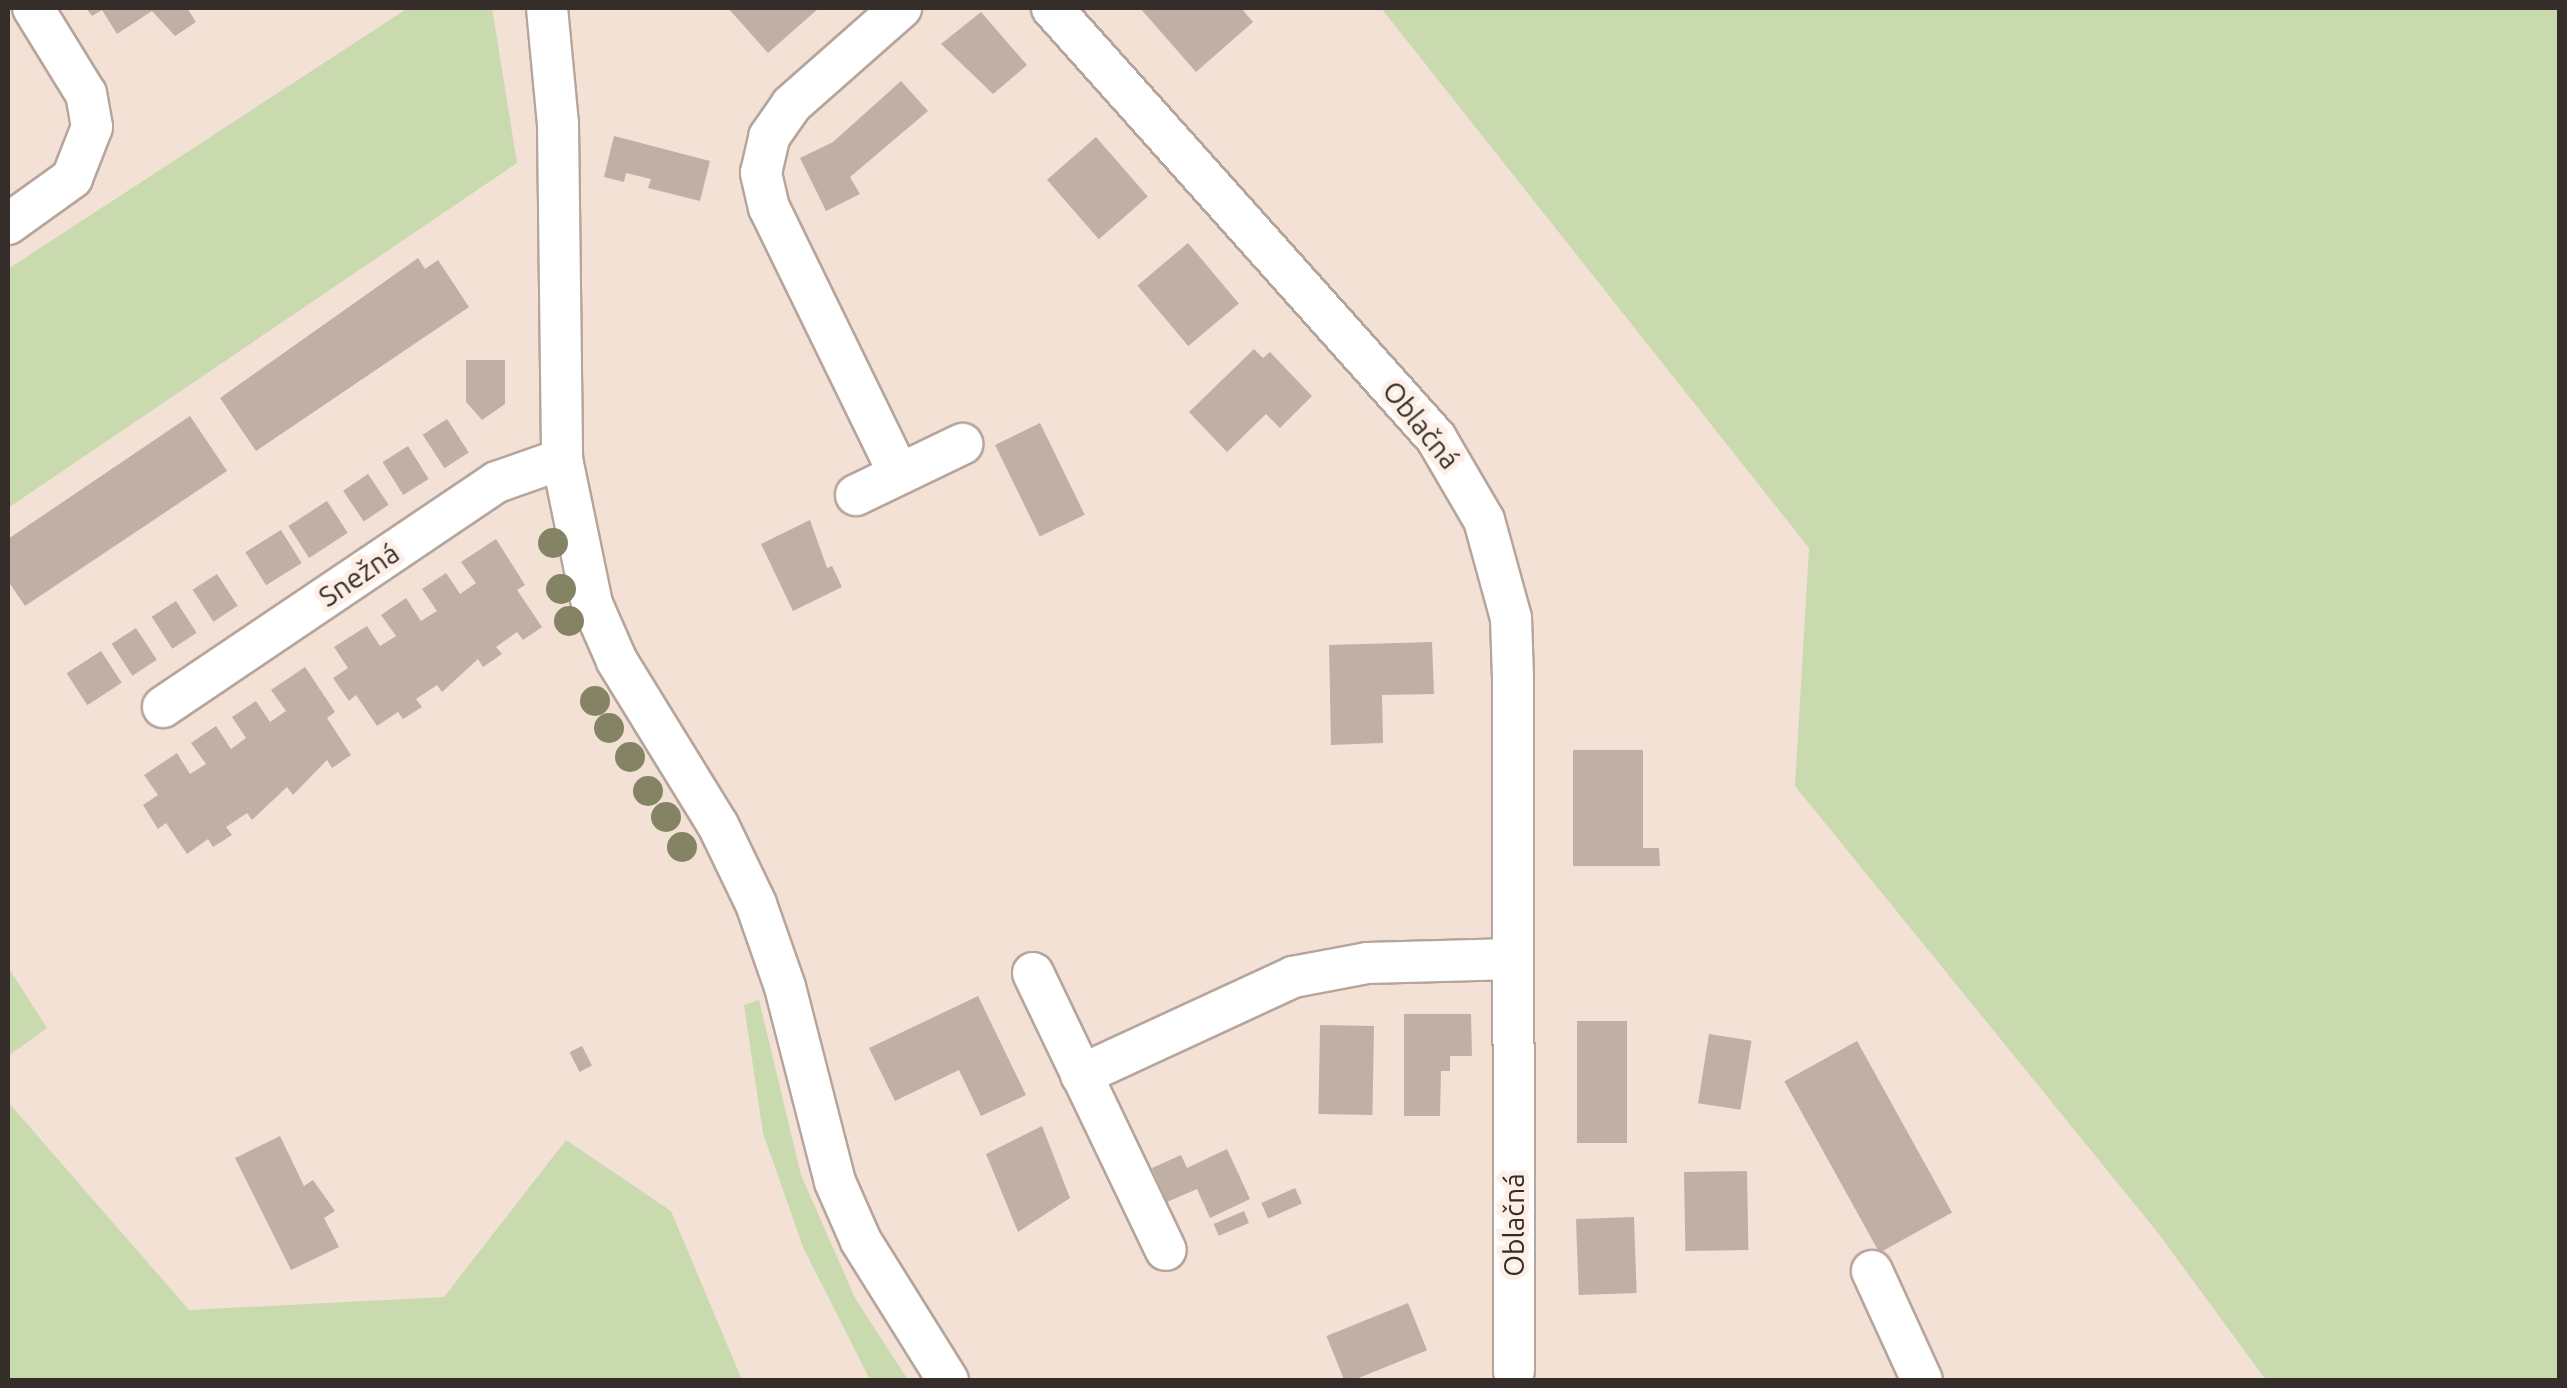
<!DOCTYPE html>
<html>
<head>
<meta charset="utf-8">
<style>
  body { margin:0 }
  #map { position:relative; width:2567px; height:1388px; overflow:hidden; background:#f3e1d6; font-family:Ubuntu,sans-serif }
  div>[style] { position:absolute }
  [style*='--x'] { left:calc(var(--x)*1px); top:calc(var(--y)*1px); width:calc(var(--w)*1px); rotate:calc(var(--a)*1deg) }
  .green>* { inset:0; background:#c9daaf }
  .building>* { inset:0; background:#c0afa4; transform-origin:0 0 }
  .roads { filter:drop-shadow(2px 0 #b6a59b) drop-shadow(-2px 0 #b6a59b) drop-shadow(0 2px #b6a59b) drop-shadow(0 -2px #b6a59b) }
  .street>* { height:40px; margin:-20px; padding:0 20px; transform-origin:20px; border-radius:20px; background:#fff }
  .trees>* { width:30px; height:30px; margin:-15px; border-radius:50%; background:#848464 }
  span { translate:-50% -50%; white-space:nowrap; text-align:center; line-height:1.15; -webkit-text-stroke:10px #feefe6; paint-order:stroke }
  .street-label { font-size:28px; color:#342d29 }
  .frame { position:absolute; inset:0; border:10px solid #342d29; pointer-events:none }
</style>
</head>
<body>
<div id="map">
  <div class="green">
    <div style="clip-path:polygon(408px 8px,492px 8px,517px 163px,8px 508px,8px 269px)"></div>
    <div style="clip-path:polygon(1381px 8px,2559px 8px,2559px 1380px,2266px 1380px,2158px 1233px,1795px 786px,1809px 548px)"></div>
    <div style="clip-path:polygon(8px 967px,47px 1028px,8px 1056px)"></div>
    <div style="clip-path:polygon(759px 1000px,801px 1175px,855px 1298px,908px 1380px,870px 1380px,803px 1247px,763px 1133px,744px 1005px)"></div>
    <div style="clip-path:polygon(8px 1102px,189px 1310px,444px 1297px,566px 1140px,671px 1211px,742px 1380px,8px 1380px)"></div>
  </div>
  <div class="building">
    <div style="clip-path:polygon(86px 8px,187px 8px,196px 22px,175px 36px,152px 11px,117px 34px,102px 10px,92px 16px)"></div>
    <div style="clip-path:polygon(728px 8px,819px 8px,768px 53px)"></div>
    <div style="clip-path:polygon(1140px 8px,1241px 8px,1253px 22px,1196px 72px)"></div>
    <div style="clip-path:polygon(981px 12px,1027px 65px,993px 94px,941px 44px)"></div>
    <div style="clip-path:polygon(901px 81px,928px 111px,850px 177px,860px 194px,826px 211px,800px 158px,833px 142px)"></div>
    <div style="clip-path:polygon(614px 136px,710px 161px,700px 201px,648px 188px,651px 179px,626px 173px,624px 182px,604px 177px)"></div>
    <div style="left:1096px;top:137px;width:79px;height:65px;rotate:49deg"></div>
    <div style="left:1188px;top:243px;width:79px;height:66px;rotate:50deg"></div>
    <div style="clip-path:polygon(418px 258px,425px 269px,438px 260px,469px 307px,256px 451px,220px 398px)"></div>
    <div style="clip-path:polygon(1254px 349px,1263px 358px,1270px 352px,1312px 396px,1280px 428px,1266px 414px,1227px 452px,1189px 412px)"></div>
    <div style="clip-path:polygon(466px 360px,505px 360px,505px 404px,482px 420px,466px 402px)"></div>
    <div style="clip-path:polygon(190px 416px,227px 471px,25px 606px,8px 581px,8px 539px)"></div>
    <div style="left:447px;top:419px;width:40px;height:29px;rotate:57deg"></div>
    <div style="left:1040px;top:423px;width:102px;height:50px;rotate:64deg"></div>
    <div style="left:408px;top:446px;width:39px;height:30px;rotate:58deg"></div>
    <div style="left:368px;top:474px;width:37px;height:30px;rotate:56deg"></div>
    <div style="left:327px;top:501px;width:38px;height:46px;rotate:57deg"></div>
    <div style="clip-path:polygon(810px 520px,827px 568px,832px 566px,842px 587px,793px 611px,761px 544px)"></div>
    <div style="left:281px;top:530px;width:39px;height:42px;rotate:58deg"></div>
    <div style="clip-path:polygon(496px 539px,525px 585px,517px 590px,542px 627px,523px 640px,517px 632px,496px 647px,502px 654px,483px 667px,478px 659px,442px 692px,437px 685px,416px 699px,422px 707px,403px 719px,398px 712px,377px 726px,356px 695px,349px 701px,333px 678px,348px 668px,334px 647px,367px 626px,380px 646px,396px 636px,381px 615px,406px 598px,421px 621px,437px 611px,422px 589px,446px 573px,460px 594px,476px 583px,461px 562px)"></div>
    <div style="left:217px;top:574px;width:38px;height:29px;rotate:57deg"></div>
    <div style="left:176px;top:601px;width:38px;height:29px;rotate:57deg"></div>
    <div style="left:136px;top:628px;width:38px;height:29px;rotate:57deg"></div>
    <div style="clip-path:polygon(1432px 642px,1434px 694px,1382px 695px,1383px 743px,1331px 745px,1329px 645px)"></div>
    <div style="left:101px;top:651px;width:38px;height:41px;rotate:57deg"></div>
    <div style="clip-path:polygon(305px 667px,335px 712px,327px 718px,351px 755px,332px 768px,327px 760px,293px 795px,287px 787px,252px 820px,247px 813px,226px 827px,232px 835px,213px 847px,208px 839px,187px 854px,166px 823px,158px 829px,143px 805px,158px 795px,144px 775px,177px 753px,190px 774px,206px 764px,191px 743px,216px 726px,231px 749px,246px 738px,232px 717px,256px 701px,270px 722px,286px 711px,271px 690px)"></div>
    <div style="clip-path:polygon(1573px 750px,1643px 750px,1643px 848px,1659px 848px,1660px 866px,1573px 866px)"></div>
    <div style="clip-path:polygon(978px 996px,1026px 1095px,981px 1116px,959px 1070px,895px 1101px,869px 1048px)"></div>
    <div style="clip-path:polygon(1404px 1014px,1471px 1014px,1472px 1056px,1450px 1056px,1450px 1071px,1441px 1071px,1440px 1116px,1404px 1116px)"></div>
    <div style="left:1577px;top:1021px;width:50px;height:122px"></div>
    <div style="left:1320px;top:1025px;width:54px;height:89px;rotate:1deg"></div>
    <div style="left:1709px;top:1034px;width:43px;height:70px;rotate:9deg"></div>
    <div style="left:1857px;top:1041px;width:196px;height:83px;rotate:61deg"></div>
    <div style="left:582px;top:1046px;width:22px;height:14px;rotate:63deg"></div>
    <div style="clip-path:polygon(1042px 1126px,1070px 1198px,1018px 1232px,986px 1154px)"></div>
    <div style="clip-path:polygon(280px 1136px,304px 1186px,313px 1180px,335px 1211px,324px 1218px,339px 1247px,291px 1270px,235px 1158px)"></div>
    <div style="clip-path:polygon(1227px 1149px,1250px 1199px,1210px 1218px,1197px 1189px,1167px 1202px,1152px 1168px,1181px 1155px,1187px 1168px)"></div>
    <div style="left:1747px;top:1171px;width:79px;height:63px;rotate:89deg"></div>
    <div style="left:1295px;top:1188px;width:17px;height:37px;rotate:66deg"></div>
    <div style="left:1244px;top:1211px;width:13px;height:33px;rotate:67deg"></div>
    <div style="left:1634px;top:1217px;width:76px;height:58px;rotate:88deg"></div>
    <div style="left:1408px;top:1303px;width:51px;height:88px;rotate:68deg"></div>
  </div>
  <div class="roads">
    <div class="street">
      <div style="--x:547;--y:8;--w:117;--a:84.6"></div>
      <div style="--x:558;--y:124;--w:335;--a:89.3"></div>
      <div style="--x:562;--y:459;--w:148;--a:78.3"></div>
      <div style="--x:592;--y:604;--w:62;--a:66.3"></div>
      <div style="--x:617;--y:661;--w:193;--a:58.4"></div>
      <div style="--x:718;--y:825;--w:88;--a:64.3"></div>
      <div style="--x:756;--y:904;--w:88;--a:70.7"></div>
      <div style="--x:785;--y:987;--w:201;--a:75.6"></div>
      <div style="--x:835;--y:1182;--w:64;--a:66.2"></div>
      <div style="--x:861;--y:1241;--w:164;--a:58"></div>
      <div style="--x:1052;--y:8;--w:577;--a:48.23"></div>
      <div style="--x:1436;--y:438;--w:95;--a:59.7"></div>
      <div style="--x:1484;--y:520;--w:102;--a:74.6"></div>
      <div style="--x:1511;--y:618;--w:59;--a:88.1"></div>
      <div style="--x:1513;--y:677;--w:694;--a:89.92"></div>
      <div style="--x:8;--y:224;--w:79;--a:-35.7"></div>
      <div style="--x:72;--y:178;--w:55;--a:-68.6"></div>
      <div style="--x:92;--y:127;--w:34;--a:-100"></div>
      <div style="--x:86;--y:94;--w:101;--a:-121.6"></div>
      <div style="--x:899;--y:474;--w:296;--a:-116"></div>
      <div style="--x:769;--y:208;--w:36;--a:-103"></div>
      <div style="--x:761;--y:173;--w:37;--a:-77"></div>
      <div style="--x:769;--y:137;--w:39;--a:-55"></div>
      <div style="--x:791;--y:105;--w:147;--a:-41.4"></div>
      <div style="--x:856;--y:495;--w:118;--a:-25.7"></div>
      <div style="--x:163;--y:707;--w:403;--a:-34"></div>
      <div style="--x:497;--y:482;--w:69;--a:-19.5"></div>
      <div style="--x:1033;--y:973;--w:307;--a:64.4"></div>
      <div style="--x:1081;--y:1075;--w:234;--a:-24.8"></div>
      <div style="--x:1293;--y:977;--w:75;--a:-10.7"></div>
      <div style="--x:1367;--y:963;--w:146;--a:-1.6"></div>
      <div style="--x:1872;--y:1271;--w:120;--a:65.4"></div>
    </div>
  </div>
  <div class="trees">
    <div style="left:553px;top:543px"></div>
    <div style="left:561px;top:589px"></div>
    <div style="left:569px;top:621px"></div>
    <div style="left:595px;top:701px"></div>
    <div style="left:609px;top:728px"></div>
    <div style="left:630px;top:757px"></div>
    <div style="left:648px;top:791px"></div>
    <div style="left:666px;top:817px"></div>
    <div style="left:682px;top:847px"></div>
  </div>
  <div class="street-label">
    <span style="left:1421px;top:425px;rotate:51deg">Oblačná</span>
    <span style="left:359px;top:575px;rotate:-34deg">Snežná</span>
    <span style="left:1514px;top:1225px;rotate:-90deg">Oblačná</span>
  </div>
  <div class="frame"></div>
</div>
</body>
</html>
